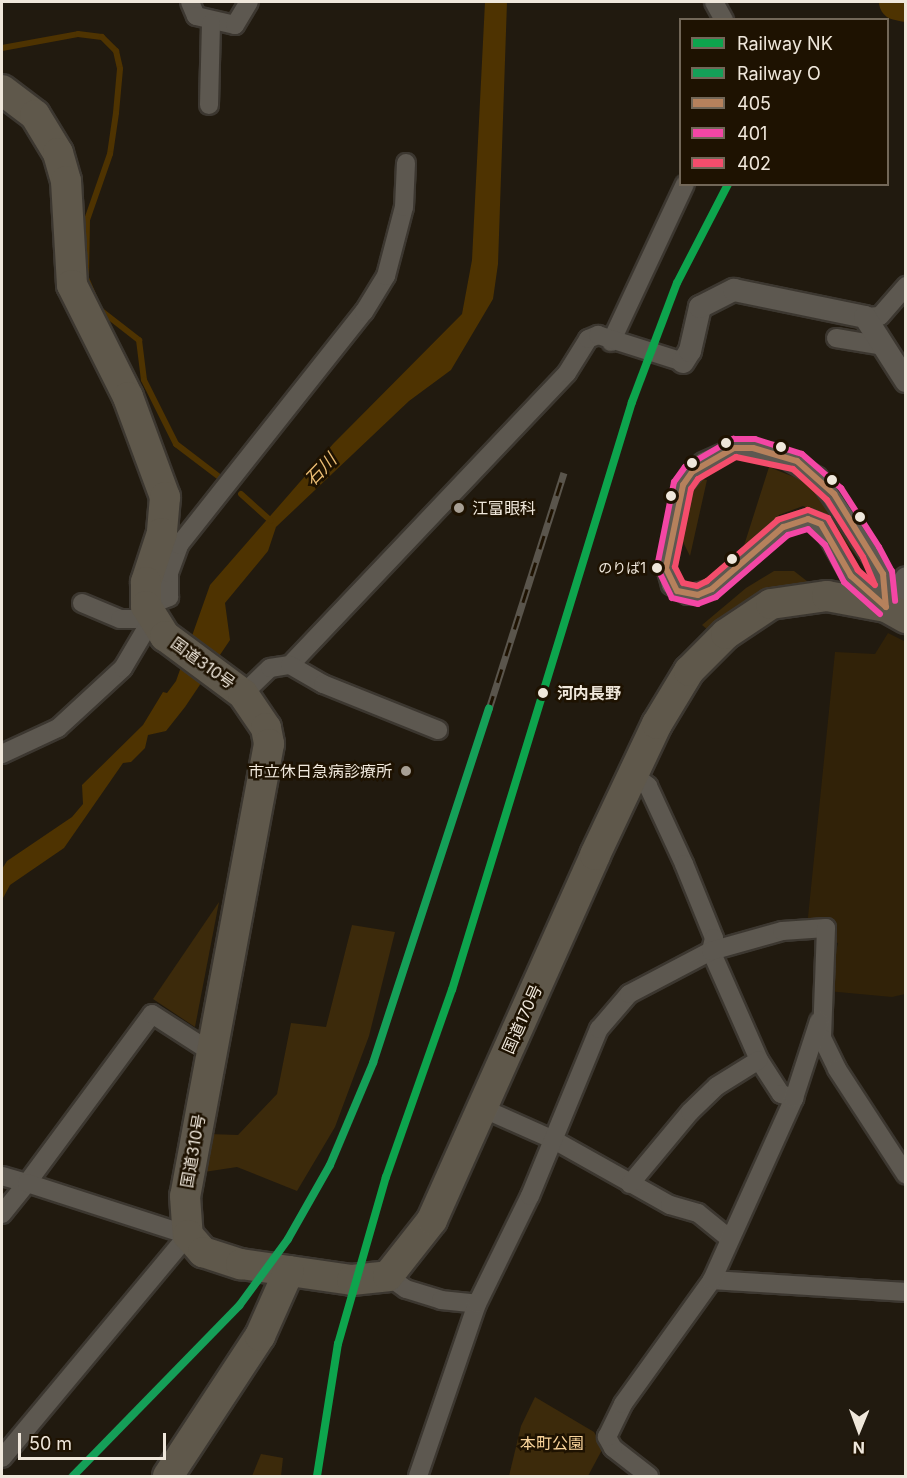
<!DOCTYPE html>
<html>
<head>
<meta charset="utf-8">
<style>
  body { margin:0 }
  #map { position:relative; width:907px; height:1478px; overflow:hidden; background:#211a0f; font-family:Inter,"Noto Sans JP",sans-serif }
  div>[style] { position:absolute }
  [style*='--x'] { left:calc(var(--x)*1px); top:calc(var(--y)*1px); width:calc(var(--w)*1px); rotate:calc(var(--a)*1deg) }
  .built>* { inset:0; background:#312208 }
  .green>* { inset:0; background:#3c2a0b }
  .water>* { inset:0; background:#4e3301 }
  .stream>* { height:6px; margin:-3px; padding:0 3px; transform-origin:3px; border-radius:3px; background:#4e3301 }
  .river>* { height:36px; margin:-18px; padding:0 18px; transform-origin:18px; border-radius:18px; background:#4e3301 }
  .roads { filter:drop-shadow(2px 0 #3c3730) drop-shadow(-2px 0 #3c3730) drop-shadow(0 2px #3c3730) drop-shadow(0 -2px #3c3730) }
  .minor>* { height:18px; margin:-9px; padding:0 9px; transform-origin:9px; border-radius:9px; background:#5d5850 }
  .tertiary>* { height:22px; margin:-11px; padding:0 11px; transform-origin:11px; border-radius:11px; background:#5d5850 }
  .trunk>* { height:30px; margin:-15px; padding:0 15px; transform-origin:15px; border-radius:15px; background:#5f584b }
  .rail>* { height:7px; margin-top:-3.5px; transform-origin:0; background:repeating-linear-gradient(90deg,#1e1201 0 14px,#5a554c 0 28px); box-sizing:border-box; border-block:2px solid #5a554c }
  .bus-1>* { height:6px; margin:-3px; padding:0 3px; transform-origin:3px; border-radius:3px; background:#b6815c }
  .bus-2>* { height:6px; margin:-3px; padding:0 3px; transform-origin:3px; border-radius:3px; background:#f346a5 }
  .bus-3>* { height:6px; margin:-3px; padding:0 3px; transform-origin:3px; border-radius:3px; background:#f44d6c }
  .rail-1>* { height:8px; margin:-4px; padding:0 4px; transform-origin:4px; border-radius:4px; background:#0da44d }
  .rail-2>* { height:8px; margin:-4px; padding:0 4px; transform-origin:4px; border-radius:4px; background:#159f58 }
  .dots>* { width:16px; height:16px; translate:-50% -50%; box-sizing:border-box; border:3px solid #1e1201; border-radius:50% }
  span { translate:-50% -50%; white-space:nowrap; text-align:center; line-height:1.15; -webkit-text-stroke:5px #1e1201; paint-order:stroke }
  .bus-label { font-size:14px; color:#efe7db }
  .right { translate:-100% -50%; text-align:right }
  .poi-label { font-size:16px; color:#efe7db }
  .left { translate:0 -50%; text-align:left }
  .street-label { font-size:16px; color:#efe7db }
  .stop-label { font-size:16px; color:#efe7db; font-weight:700 }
  .park-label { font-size:16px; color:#f9d39a }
  .water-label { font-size:18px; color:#ecbd74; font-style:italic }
  .frame { position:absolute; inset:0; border:3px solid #efe7db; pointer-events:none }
  .legend { position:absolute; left:679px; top:18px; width:210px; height:168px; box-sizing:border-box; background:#1e1201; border:2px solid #726758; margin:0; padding:8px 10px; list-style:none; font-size:18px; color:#efe7db }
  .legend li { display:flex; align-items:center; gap:12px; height:30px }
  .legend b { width:30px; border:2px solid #726758 }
  .north { position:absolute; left:829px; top:1400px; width:60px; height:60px; -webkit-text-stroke:4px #1e1201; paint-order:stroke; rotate:181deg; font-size:16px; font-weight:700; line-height:24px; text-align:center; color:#efe7db }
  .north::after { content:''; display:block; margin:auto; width:21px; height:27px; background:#efe7db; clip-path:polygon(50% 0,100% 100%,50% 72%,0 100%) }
  .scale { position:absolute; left:18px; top:1433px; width:148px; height:27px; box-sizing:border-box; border:3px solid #efe7db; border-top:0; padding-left:8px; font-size:18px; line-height:21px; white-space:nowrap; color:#efe7db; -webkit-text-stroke:4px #1e1201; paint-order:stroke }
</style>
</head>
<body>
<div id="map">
  <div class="built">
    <div style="clip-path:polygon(888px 633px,906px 642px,905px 994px,892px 997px,827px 991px,838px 943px,806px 937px,835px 652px,875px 654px)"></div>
  </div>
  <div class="green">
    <div style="clip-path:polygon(769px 467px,809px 483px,825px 496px,864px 566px,825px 516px,803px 506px,779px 515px,741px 555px)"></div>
    <div style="clip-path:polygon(701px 479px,707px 480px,690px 556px,682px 540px,694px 487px)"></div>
    <div style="clip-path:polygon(774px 571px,794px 571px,812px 585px,709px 631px,702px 625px,746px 588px)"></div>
    <div style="clip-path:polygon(219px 902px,195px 1027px,153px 999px)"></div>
    <div style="clip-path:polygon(352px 925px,395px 932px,369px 1036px,335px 1127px,297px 1191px,237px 1167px,204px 1172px,208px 1134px,238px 1135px,277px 1094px,291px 1023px,326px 1027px)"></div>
    <div style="clip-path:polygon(535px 1397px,594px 1432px,603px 1448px,588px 1476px,509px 1476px,521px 1426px)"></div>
    <div style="clip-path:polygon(261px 1454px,283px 1458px,281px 1476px,252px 1476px)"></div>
  </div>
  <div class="water">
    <div style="clip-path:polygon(485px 2px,507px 2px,498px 264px,493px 299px,451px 370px,409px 401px,276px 527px,268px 551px,225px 603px,230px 640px,185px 707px,166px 731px,148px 735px,145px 748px,131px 762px,123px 763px,64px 848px,10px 885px,2px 900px,2px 869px,7px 861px,72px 817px,83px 804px,82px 785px,143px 725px,163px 692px,167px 693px,176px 681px,210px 585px,333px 444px,462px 314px,472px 260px)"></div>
  </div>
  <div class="stream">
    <div style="--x:2;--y:48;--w:77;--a:-10.4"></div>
    <div style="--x:78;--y:34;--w:24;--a:7"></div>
    <div style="--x:102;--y:37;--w:20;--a:45"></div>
    <div style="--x:116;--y:51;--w:18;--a:77"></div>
    <div style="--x:120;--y:69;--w:44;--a:95.2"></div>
    <div style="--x:116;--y:113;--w:41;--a:98.3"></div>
    <div style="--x:110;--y:154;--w:70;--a:109.2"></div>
    <div style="--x:87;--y:220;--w:58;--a:91"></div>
    <div style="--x:86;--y:278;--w:34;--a:67"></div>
    <div style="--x:99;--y:309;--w:51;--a:37.8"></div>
    <div style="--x:139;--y:340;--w:40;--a:82.9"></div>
    <div style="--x:144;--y:380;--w:72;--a:63.4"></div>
    <div style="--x:176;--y:444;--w:53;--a:37.3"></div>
    <div style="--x:241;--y:494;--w:40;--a:42"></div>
  </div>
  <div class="river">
    <div style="--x:897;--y:2;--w:9;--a:13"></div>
  </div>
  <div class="roads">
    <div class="minor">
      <div style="--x:190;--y:2;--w:15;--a:67"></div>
      <div style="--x:196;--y:16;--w:40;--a:13"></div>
      <div style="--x:235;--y:25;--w:27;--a:-59"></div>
      <div style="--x:714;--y:2;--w:21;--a:61"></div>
      <div style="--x:209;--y:105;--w:82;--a:-88.6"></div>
      <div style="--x:865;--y:317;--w:15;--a:-4"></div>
      <div style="--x:880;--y:316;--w:40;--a:-49"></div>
      <div style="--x:836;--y:338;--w:49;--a:9.5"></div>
      <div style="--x:611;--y:342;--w:174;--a:-64.9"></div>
      <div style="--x:734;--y:448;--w:41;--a:7"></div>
      <div style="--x:775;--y:453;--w:49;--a:29.2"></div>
      <div style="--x:818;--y:477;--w:117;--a:56.2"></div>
      <div style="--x:883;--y:574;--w:33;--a:85"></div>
      <div style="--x:886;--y:607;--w:47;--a:-138.5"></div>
      <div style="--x:851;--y:576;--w:60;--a:-120"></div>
      <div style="--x:821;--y:524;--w:14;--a:-159"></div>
      <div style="--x:808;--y:519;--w:26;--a:162"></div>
      <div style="--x:783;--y:527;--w:94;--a:138.9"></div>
      <div style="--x:712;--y:589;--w:25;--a:166"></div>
      <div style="--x:688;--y:595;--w:20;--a:-150"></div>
      <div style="--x:671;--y:585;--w:18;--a:-106"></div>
      <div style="--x:666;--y:568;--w:85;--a:-78.4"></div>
      <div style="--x:683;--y:485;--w:30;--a:-49"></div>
      <div style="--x:703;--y:462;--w:34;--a:-24"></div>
      <div style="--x:82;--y:603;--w:41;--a:22.8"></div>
      <div style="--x:120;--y:619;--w:32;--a:0"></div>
      <div style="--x:146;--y:606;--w:25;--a:-21"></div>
      <div style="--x:169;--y:597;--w:24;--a:-90"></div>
      <div style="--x:169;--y:573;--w:30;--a:-70"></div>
      <div style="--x:179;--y:545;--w:298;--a:-51.6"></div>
      <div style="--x:364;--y:312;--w:42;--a:-58.6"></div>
      <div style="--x:386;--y:276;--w:71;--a:-75.4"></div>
      <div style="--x:404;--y:207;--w:44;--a:-87.4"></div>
      <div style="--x:290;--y:665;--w:402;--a:-46.5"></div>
      <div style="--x:567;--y:373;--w:40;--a:-58"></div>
      <div style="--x:588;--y:339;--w:11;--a:-22"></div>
      <div style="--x:598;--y:335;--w:89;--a:17.6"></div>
      <div style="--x:243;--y:694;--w:37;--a:-44"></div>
      <div style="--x:270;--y:668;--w:20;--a:-9"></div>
      <div style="--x:290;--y:665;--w:38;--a:30"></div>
      <div style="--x:323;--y:684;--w:124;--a:21.8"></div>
      <div style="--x:2;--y:754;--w:62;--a:-24.9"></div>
      <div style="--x:58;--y:728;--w:88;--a:-42.7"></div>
      <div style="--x:123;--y:668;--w:57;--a:-59.4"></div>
      <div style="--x:634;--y:775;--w:18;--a:38"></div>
      <div style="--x:648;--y:786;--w:86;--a:65.2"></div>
      <div style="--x:684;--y:864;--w:80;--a:67.9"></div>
      <div style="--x:714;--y:938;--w:13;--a:103"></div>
      <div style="--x:711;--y:951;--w:119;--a:66.2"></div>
      <div style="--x:759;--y:1060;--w:40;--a:57.1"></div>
      <div style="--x:781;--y:1094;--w:14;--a:17"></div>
      <div style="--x:482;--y:1108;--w:79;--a:24"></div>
      <div style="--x:554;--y:1140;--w:133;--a:29.3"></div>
      <div style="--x:670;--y:1205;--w:29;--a:16"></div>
      <div style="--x:698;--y:1213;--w:38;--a:39"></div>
      <div style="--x:2;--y:1176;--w:26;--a:16"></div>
      <div style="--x:27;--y:1183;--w:210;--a:-53.5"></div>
      <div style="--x:152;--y:1014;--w:70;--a:32.8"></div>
      <div style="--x:630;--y:1184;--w:94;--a:-50.2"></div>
      <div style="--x:690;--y:1112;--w:37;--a:-44"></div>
      <div style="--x:717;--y:1086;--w:49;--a:-31.8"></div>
      <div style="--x:2;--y:1214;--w:40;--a:-51"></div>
      <div style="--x:27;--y:1183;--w:169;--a:17.9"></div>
      <div style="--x:188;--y:1235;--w:290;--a:129.8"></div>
      <div style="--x:388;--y:1276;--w:22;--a:36"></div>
      <div style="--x:406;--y:1289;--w:37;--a:17"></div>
      <div style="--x:441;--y:1300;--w:36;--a:6"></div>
      <div style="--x:712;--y:1280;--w:194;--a:3.5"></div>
      <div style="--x:418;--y:1476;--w:182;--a:-71.1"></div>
      <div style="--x:477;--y:1304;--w:120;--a:-63.9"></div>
      <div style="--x:530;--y:1196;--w:181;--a:-67.6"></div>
      <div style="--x:599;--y:1029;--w:46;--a:-49.4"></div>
      <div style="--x:629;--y:994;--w:93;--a:-27.7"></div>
      <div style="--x:711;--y:951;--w:74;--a:-15.7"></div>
      <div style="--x:782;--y:931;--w:44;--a:-3.9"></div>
      <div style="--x:826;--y:928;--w:110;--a:92.1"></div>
      <div style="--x:822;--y:1038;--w:34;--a:64"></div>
      <div style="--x:837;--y:1069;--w:126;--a:56.9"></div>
      <div style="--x:649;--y:1476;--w:46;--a:-142.1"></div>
      <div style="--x:613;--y:1448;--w:13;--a:-119"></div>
      <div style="--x:607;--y:1437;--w:37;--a:-64"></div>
      <div style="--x:623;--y:1404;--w:153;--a:-54.3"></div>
      <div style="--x:712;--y:1280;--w:200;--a:-65.7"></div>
      <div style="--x:794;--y:1098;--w:81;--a:-72"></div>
    </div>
    <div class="tertiary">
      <div style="--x:683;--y:362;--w:13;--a:-58"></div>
      <div style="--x:690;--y:351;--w:45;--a:-77.2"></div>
      <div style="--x:700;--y:307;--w:38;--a:-27"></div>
      <div style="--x:734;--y:290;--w:134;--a:11.6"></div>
      <div style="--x:865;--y:317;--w:76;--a:57.4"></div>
      <div style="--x:886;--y:607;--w:35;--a:-55"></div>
    </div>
    <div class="trunk">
      <div style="--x:2;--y:90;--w:41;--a:37.1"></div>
      <div style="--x:35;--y:115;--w:44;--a:58.8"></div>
      <div style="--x:58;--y:153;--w:29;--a:74"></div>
      <div style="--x:66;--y:181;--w:104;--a:86.7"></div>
      <div style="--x:72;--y:285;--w:125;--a:63.4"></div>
      <div style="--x:128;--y:397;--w:107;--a:69.7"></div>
      <div style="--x:165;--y:497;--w:36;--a:95"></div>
      <div style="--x:162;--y:533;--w:52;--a:108.1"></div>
      <div style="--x:146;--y:582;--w:24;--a:90"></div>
      <div style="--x:146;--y:606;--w:36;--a:58"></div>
      <div style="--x:165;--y:636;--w:97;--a:36.6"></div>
      <div style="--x:243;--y:694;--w:41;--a:55.9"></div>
      <div style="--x:266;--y:728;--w:16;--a:79"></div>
      <div style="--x:269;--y:744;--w:460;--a:100.5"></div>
      <div style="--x:185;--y:1196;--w:39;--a:86"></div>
      <div style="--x:188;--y:1235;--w:23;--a:49"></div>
      <div style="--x:203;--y:1252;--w:40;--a:18"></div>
      <div style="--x:241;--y:1264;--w:112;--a:8.2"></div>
      <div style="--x:352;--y:1280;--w:36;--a:-6"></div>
      <div style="--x:388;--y:1276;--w:71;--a:-51.8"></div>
      <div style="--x:432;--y:1220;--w:400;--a:-65.9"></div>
      <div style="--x:595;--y:855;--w:145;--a:-64.7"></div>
      <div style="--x:657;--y:724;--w:62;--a:-58.9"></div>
      <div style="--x:689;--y:671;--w:52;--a:-45"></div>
      <div style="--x:726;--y:634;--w:54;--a:-33.7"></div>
      <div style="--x:771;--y:604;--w:57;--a:-8.1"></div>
      <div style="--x:827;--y:596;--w:60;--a:10.6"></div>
      <div style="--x:886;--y:607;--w:23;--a:29"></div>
      <div style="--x:168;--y:1476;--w:168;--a:-56.7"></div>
      <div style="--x:260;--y:1336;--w:71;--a:-66"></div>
    </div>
  </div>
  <div class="rail">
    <div style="--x:489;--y:709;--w:248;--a:-72.4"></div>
  </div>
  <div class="bus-1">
    <div style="--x:734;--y:448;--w:19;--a:0"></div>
    <div style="--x:753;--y:448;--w:46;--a:16.5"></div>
    <div style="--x:797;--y:461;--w:50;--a:41.7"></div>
    <div style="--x:834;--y:494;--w:94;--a:58.5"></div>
    <div style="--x:883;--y:574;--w:33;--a:85"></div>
    <div style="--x:886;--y:607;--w:47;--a:-138.5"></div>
    <div style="--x:851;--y:576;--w:60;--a:-120"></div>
    <div style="--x:821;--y:524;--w:14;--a:-159"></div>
    <div style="--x:808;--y:519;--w:26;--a:162"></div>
    <div style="--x:783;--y:527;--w:94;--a:138.9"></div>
    <div style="--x:712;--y:589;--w:15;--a:157"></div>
    <div style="--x:698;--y:595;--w:21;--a:-169"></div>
    <div style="--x:677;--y:591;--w:25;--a:-116"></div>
    <div style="--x:666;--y:568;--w:85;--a:-78.4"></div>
    <div style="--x:683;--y:485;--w:16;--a:-55"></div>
    <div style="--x:692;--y:472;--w:48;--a:-29.7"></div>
  </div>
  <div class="bus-2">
    <div style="--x:880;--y:614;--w:48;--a:-138.4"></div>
    <div style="--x:844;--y:582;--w:42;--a:-117.2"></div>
    <div style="--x:825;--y:545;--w:23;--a:-137"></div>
    <div style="--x:808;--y:529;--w:21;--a:163"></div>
    <div style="--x:788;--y:535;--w:95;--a:139.3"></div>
    <div style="--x:716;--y:597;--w:19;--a:159"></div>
    <div style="--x:698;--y:604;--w:27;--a:-167"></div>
    <div style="--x:672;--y:598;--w:34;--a:-116"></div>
    <div style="--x:657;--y:567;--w:87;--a:-78.7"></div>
    <div style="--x:674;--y:482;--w:19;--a:-54"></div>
    <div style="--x:685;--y:467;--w:56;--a:-30.3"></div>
    <div style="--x:733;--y:439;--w:22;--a:0"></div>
    <div style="--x:755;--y:439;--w:49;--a:17.7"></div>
    <div style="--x:802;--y:454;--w:52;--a:41.1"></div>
    <div style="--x:841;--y:488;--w:70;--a:57.2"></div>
    <div style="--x:879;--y:547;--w:27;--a:62"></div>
    <div style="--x:892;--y:571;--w:30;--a:84"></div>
  </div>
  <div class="bus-3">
    <div style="--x:736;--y:457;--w:58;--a:11.9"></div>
    <div style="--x:793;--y:469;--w:46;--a:42.4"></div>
    <div style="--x:827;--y:500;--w:67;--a:57.7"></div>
    <div style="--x:863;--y:557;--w:30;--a:67"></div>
    <div style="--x:875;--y:585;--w:23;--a:-139"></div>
    <div style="--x:858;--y:570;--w:60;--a:-120"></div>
    <div style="--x:828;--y:518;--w:22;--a:-158"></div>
    <div style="--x:808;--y:510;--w:32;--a:162"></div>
    <div style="--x:778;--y:520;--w:94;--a:139.3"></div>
    <div style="--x:707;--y:581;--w:11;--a:153"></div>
    <div style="--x:697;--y:586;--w:14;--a:-168"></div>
    <div style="--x:683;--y:583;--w:18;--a:-117"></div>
    <div style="--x:675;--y:567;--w:80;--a:-78.4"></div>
    <div style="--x:691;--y:489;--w:12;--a:-55"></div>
    <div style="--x:698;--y:479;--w:44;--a:-30.1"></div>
  </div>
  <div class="rail-1">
    <div style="--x:317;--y:1476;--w:134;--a:-81"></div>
    <div style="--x:338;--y:1344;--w:174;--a:-74"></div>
    <div style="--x:386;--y:1177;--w:198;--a:-70.6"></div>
    <div style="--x:452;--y:990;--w:615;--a:-72.98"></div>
    <div style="--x:632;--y:402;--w:127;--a:-69.3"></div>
    <div style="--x:677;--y:283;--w:111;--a:-62.7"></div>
  </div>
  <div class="rail-2">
    <div style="--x:73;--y:1476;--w:238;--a:-45.7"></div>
    <div style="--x:239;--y:1306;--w:83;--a:-53.8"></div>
    <div style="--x:288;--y:1239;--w:85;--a:-60.4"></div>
    <div style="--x:330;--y:1165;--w:111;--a:-67.1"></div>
    <div style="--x:373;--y:1063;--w:373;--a:-71.9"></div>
  </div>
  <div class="dots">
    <div style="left:726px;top:443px;background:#efe7db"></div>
    <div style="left:781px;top:447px;background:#efe7db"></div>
    <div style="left:692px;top:463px;background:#efe7db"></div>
    <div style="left:832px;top:480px;background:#efe7db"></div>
    <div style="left:671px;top:496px;background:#efe7db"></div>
    <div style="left:459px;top:508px;background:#a79f94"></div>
    <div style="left:860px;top:517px;background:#efe7db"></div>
    <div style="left:732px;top:559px;background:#efe7db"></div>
    <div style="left:657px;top:568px;background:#efe7db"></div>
    <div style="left:543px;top:693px;background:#efe7db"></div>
    <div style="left:406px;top:771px;background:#a79f94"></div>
  </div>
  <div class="bus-label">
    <span class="right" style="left:646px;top:568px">のりば1</span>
  </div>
  <div class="poi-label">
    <span class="left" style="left:472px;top:508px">江富眼科</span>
    <span class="right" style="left:392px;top:771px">市立休日急病診療所</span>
  </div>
  <div class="street-label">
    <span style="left:203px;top:663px;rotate:36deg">国道310号</span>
    <span style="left:522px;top:1019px;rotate:-66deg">国道170号</span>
    <span style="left:193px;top:1151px;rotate:-80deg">国道310号</span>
  </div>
  <div class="stop-label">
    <span class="left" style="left:557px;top:693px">河内長野</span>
  </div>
  <div class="park-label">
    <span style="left:552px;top:1443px">本町公園</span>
  </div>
  <div class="water-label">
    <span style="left:321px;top:470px;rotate:-46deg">石川</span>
  </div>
  <div class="frame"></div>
  <ul class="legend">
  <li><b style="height:8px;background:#0da44d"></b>Railway NK</li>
  <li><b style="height:8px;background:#159f58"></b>Railway O</li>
  <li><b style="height:8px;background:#b6815c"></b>405</li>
  <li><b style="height:8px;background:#f346a5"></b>401</li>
  <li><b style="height:8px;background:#f44d6c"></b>402</li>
  </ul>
  <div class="north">N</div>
  <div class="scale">50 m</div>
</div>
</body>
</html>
